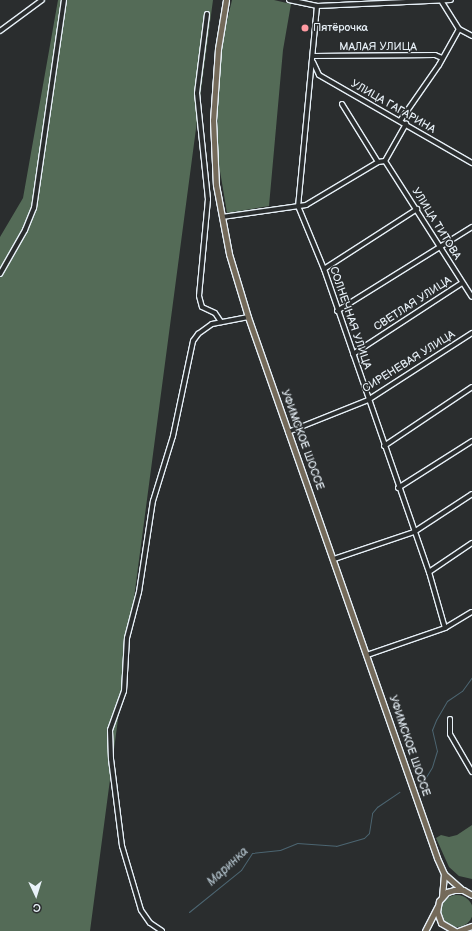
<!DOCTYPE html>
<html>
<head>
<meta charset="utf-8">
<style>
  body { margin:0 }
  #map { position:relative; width:472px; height:931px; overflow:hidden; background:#2a2d2e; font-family:"Balsamiq Sans",sans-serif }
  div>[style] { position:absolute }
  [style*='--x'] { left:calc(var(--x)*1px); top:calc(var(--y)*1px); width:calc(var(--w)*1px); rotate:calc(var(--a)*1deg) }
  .green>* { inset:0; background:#546b57 }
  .round { border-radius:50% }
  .stream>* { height:1px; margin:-0.5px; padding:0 0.5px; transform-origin:0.5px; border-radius:0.5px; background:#4c6571 }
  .roads { filter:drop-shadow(1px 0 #e8f1f8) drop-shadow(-1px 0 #e8f1f8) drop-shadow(0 1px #e8f1f8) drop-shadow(0 -1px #e8f1f8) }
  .minor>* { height:4px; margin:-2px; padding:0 2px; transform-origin:2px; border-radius:2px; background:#2a2d2e }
  .major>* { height:5px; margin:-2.5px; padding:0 2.5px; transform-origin:2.5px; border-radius:2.5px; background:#746a5a }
  .dots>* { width:11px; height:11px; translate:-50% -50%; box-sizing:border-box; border:2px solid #2a2d2e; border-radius:50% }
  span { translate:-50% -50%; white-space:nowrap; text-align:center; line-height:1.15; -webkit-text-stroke:3px #2a2d2e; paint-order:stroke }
  .poi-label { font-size:11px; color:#e8f1f8 }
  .left { translate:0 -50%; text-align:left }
  .street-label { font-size:11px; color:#e8f1f8 }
  .water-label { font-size:12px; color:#aab9c2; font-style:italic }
  .north { position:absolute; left:16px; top:875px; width:40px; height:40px; -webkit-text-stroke:3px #2a2d2e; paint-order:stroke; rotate:176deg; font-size:11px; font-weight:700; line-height:16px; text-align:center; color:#e8f1f8 }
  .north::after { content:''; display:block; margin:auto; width:14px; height:18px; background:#e8f1f8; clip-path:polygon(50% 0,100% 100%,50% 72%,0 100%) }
</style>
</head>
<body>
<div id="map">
  <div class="green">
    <div style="clip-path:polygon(58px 0,213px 0,90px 931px,0 931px,0 237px,23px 198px)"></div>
    <div style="clip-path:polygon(232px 0,274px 0,291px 4px,283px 50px,269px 206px,227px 213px,217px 153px,218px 59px)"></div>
    <div style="clip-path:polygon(472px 825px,472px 879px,459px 876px,449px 867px,436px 838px,441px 835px,449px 837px,457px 835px)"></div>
    <div class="round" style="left:441px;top:895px;width:32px;height:32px"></div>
  </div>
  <div class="stream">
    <div style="--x:423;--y:782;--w:17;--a:-59"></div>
    <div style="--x:432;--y:767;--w:17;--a:-73"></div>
    <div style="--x:437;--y:751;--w:22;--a:-103"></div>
    <div style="--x:432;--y:730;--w:11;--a:-68"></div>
    <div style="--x:436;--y:720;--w:22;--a:-60"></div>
    <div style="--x:447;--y:701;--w:18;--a:-34"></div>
    <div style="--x:462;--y:691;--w:17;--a:-54"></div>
    <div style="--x:189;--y:912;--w:67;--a:-38.9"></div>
    <div style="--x:241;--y:870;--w:20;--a:-57"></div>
    <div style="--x:252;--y:853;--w:28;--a:-6"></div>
    <div style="--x:280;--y:850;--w:18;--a:-22"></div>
    <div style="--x:297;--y:843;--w:39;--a:4"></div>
    <div style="--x:336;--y:846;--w:29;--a:-16"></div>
    <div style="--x:364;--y:838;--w:7;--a:-45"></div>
    <div style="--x:369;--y:833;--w:20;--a:-81"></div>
    <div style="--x:372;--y:813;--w:8;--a:-50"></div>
    <div style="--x:377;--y:807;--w:27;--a:-34"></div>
  </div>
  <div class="roads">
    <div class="minor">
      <div style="--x:289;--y:0;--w:29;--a:12"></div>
      <div style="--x:317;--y:6;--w:134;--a:-2.6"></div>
      <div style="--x:442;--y:2;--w:32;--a:58"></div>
      <div style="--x:459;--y:29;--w:15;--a:28"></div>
      <div style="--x:317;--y:6;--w:201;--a:95.4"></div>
      <div style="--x:298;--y:206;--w:68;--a:67.6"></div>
      <div style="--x:324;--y:269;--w:321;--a:70.9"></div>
      <div style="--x:429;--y:572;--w:58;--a:74.1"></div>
      <div style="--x:207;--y:14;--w:80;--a:97.2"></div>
      <div style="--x:197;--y:93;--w:107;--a:84.1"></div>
      <div style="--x:208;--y:199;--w:97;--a:95.3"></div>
      <div style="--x:199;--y:296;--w:11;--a:75"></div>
      <div style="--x:202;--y:307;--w:14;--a:25"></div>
      <div style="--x:215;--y:313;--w:11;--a:56"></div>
      <div style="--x:0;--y:31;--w:52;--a:-36.4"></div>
      <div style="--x:313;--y:56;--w:122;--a:-0.5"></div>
      <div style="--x:435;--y:55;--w:8;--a:23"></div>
      <div style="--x:313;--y:62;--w:14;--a:65"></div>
      <div style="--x:319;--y:75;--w:177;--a:29.9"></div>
      <div style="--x:342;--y:104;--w:68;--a:58.2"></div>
      <div style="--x:400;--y:121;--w:68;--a:-55.1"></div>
      <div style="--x:439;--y:65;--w:41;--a:-60.9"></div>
      <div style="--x:385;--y:161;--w:161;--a:57.4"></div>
      <div style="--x:222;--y:217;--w:85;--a:-8.1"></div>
      <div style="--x:306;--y:205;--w:84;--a:-30.8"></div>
      <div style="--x:378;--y:162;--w:7;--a:-8"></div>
      <div style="--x:385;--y:161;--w:43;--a:-60.4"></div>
      <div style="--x:324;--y:269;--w:111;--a:-32.8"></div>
      <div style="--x:0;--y:274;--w:51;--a:-60.4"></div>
      <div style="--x:25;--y:230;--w:24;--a:-68"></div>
      <div style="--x:34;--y:208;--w:210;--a:-81.8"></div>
      <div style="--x:337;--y:311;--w:159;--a:-31.9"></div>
      <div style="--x:353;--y:354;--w:130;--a:-33.1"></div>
      <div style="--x:288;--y:432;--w:86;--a:-21.8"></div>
      <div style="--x:368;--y:400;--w:124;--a:-32.8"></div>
      <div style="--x:384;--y:446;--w:106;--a:-33.8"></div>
      <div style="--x:398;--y:488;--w:88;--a:-32.4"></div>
      <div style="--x:334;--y:559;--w:84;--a:-18.6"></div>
      <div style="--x:414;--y:532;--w:69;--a:-33.2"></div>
      <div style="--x:429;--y:572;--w:52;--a:-34"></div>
      <div style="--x:367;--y:655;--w:83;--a:-19.1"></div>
      <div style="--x:445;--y:628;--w:31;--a:-31"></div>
      <div style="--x:450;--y:719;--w:15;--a:90"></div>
      <div style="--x:450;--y:734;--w:44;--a:59.9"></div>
      <div style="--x:162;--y:931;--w:14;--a:-146"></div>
      <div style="--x:150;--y:923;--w:16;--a:-125"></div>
      <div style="--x:141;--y:910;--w:67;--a:-106.5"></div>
      <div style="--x:122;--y:846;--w:88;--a:-97.2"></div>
      <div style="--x:111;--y:759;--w:29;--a:-92"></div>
      <div style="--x:110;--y:730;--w:41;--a:-70.3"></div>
      <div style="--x:124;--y:691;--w:53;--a:-86.8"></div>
      <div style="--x:127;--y:638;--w:48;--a:-75.4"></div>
      <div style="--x:139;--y:592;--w:92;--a:-81.3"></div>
      <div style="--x:153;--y:501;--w:68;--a:-72.9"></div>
      <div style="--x:173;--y:436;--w:97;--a:-78.1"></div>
      <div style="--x:193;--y:341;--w:9;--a:-54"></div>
      <div style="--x:198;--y:334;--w:17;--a:-36"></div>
      <div style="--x:212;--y:324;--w:37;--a:-11"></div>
    </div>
    <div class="major">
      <div style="--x:226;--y:0;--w:50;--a:99.3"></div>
      <div style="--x:218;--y:49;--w:71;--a:94"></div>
      <div style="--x:213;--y:120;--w:65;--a:87.4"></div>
      <div style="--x:216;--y:185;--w:70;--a:79.3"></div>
      <div style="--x:229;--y:254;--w:66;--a:73.2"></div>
      <div style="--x:248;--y:317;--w:573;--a:70.74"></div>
      <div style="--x:437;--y:858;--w:17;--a:66"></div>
      <div style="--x:444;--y:874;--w:23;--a:41"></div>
      <div style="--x:442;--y:897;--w:23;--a:-85"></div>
      <div style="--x:425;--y:931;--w:27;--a:-63"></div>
      <div style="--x:455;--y:931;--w:16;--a:-150"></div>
      <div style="--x:441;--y:923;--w:12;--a:-110"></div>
      <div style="--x:437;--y:912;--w:11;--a:-80"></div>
      <div style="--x:439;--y:901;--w:12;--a:-48"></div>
      <div style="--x:447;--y:892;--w:7;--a:-16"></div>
      <div style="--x:454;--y:890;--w:9;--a:0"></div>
      <div style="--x:463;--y:890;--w:10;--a:29"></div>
      <div style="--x:458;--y:931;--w:15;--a:-20"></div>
    </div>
  </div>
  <div class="dots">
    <div style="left:305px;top:28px;background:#ff9aa2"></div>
  </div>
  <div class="poi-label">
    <span class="left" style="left:313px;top:28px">Пятёрочка</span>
  </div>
  <div class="street-label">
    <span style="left:378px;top:47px">МАЛАЯ УЛИЦА</span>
    <span style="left:393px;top:107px;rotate:30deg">УЛИЦА ГАГАРИНА</span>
    <span style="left:436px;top:224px;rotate:58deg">УЛИЦА ТИТОВА</span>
    <span style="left:413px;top:304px;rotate:-33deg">СВЕТЛАЯ УЛИЦА</span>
    <span style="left:350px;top:318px;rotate:71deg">СОЛНЕЧНАЯ УЛИЦА</span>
    <span style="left:409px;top:362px;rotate:-32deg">СИРЕНЕВАЯ УЛИЦА</span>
    <span style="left:302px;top:440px;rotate:70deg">УФИМСКОЕ ШОССЕ</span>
    <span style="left:409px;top:746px;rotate:71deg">УФИМСКОЕ ШОССЕ</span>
  </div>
  <div class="water-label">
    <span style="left:228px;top:867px;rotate:-43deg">Маринка</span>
  </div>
  <div class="north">С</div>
</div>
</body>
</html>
